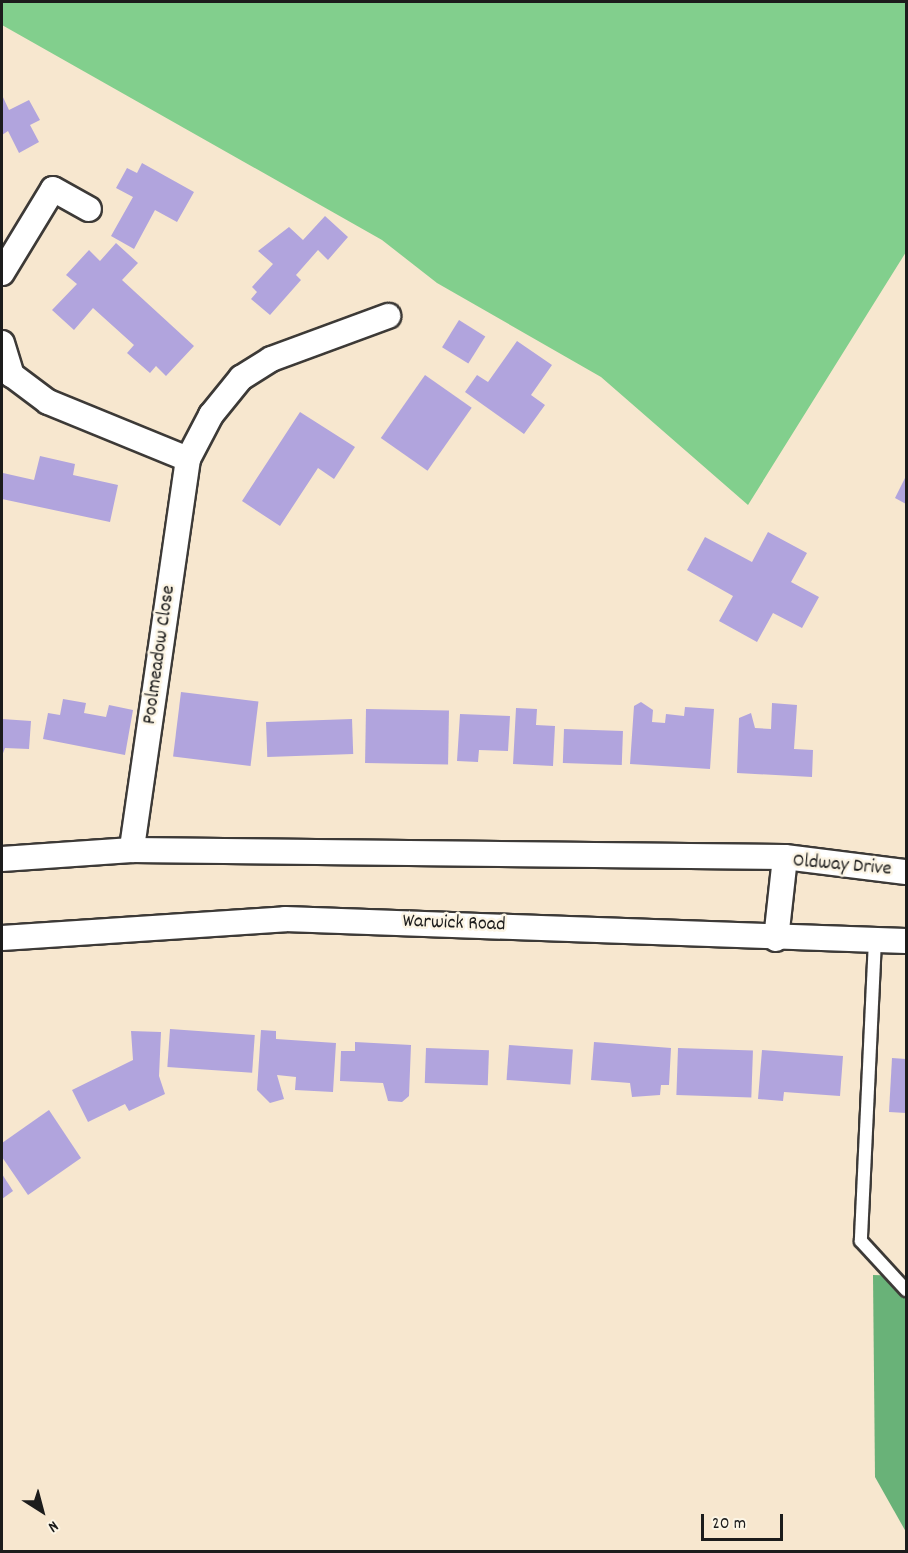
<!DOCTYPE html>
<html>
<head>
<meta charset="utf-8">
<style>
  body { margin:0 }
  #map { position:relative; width:908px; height:1553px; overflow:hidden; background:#f7e7cf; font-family:Dekko,sans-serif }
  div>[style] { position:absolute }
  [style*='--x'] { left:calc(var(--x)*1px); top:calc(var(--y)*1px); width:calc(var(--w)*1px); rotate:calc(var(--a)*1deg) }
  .green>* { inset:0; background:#82cf8d }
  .forest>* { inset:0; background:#69b278 }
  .building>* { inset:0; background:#b1a4dd; transform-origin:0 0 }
  .roads { filter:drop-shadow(2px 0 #3d3a37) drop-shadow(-2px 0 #3d3a37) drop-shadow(0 2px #3d3a37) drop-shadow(0 -2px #3d3a37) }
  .lane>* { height:12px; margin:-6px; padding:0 6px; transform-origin:6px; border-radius:6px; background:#fff }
  .street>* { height:24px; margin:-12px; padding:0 12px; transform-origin:12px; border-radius:12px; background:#fff }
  span { translate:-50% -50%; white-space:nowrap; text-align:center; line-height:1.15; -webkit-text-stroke:5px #fcf5e5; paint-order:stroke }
  .street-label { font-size:20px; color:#1c1c1c }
  .frame { position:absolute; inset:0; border:3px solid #1c1c1c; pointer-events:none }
  .north { position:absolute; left:12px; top:1481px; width:60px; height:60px; -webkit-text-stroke:4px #fcf5e5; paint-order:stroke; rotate:144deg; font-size:16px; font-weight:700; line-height:24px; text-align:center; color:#1c1c1c }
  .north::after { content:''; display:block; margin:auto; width:21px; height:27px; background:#1c1c1c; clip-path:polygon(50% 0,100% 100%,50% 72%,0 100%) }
  .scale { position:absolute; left:701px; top:1514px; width:82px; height:27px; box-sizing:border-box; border:3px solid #1c1c1c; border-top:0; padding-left:8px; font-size:18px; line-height:21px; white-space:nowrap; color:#1c1c1c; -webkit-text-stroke:4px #fcf5e5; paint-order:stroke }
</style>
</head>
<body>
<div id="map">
  <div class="green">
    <div style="clip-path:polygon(2px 2px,906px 2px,906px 252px,748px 505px,601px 377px,437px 283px,382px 240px,2px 25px)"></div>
  </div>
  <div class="forest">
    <div style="clip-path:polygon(873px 1275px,906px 1276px,906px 1532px,875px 1477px)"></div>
  </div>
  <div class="building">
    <div style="clip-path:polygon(2px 95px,9px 110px,29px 100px,40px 120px,30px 125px,39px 142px,19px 153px,8px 131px,2px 135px)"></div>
    <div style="clip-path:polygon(142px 163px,194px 192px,177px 222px,155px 210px,134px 249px,111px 236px,133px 197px,116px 188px,127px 168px,137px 173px)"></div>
    <div style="clip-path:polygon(325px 216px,348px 237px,328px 260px,318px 250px,296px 275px,301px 280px,270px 315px,251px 299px,257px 292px,252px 287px,273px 264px,258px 251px,289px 227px,303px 240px)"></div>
    <div style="clip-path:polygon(116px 243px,138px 263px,122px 280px,194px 346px,166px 376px,156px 366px,150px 373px,127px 353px,134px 345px,93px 308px,74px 330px,52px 310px,77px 284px,66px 275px,89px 250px,100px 261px)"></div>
    <div style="left:459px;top:320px;width:31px;height:32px;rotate:32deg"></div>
    <div style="clip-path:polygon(517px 341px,552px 365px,531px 395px,545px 405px,524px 434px,465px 392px,477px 375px,488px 382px)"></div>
    <div style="left:425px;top:375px;width:57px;height:77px;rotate:35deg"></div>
    <div style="clip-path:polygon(300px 412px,355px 447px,334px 479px,318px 468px,280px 526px,242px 501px)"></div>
    <div style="clip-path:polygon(40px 456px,75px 464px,73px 475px,118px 485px,110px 522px,2px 499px,3px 473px,34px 480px)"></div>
    <div style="clip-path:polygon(906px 476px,906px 504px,895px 498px)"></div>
    <div style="clip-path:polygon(768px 532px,807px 553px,791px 582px,819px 597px,802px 628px,773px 613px,757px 642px,719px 621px,733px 596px,687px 570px,705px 537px,752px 562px)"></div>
    <div style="left:181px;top:692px;width:78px;height:65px;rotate:7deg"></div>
    <div style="clip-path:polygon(63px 699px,86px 703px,84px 713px,106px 717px,109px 705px,133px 710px,125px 755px,43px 739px,48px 713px,60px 715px)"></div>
    <div style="clip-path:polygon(641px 702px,653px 710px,652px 722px,665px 723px,666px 714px,684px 716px,685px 707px,714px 709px,710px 769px,630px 764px,634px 706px)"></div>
    <div style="clip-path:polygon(772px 703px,797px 705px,794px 749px,813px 750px,812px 777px,737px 773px,739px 718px,751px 713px,755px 728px,771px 729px)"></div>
    <div style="clip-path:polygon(516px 708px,537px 709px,536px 725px,555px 726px,553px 766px,513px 764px)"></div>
    <div style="left:366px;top:709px;width:83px;height:54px;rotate:1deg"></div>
    <div style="clip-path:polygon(460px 714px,510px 716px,508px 751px,479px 750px,478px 762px,457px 761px)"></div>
    <div style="clip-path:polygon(2px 719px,31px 721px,29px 749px,5px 748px,2px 756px)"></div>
    <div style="left:352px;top:719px;width:35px;height:86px;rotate:88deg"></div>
    <div style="left:564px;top:729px;width:59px;height:34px;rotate:2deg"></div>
    <div style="left:170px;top:1029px;width:85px;height:38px;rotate:4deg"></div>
    <div style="clip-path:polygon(261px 1030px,276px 1031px,276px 1039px,336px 1043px,333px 1092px,295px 1090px,296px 1077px,277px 1075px,284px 1099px,270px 1103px,257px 1090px)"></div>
    <div style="clip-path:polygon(131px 1031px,161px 1032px,159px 1076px,165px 1094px,129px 1111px,125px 1104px,88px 1122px,72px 1090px,133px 1060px)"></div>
    <div style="clip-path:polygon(355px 1042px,411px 1045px,409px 1096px,402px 1102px,388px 1101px,383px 1083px,340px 1081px,341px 1051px,355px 1051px)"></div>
    <div style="clip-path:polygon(594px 1042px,671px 1048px,669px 1085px,661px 1085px,660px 1095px,632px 1097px,630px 1083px,591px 1080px)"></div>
    <div style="left:509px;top:1045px;width:64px;height:35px;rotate:4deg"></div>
    <div style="left:426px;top:1048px;width:63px;height:35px;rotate:2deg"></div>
    <div style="left:678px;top:1048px;width:75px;height:47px;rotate:2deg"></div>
    <div style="clip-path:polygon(762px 1050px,843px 1056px,840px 1096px,784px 1092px,783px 1101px,758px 1099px)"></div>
    <div style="clip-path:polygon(892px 1058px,906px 1059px,906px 1113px,889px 1112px)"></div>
    <div style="clip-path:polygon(49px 1110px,81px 1158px,28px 1195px,2px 1157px,2px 1143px)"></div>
    <div style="clip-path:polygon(2px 1174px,13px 1191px,2px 1199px)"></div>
  </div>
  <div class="roads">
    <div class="lane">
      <div style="--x:875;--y:940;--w:301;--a:92.7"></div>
      <div style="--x:861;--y:1241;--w:67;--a:47.4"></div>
    </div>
    <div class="street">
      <div style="--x:2;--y:273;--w:98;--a:-58.7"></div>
      <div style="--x:53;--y:189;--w:41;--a:29.1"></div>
      <div style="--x:2;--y:343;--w:34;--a:73"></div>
      <div style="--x:12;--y:375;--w:45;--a:36.9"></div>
      <div style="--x:48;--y:402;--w:151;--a:22.2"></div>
      <div style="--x:188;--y:459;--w:395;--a:98.2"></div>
      <div style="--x:188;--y:459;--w:50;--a:-62.4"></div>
      <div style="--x:211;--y:415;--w:48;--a:-51"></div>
      <div style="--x:241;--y:378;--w:36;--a:-32"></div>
      <div style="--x:271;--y:359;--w:125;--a:-20.2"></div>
      <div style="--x:2;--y:859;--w:130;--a:-4"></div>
      <div style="--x:132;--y:850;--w:653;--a:0.61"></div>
      <div style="--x:2;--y:938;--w:284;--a:-3.8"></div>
      <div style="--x:285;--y:919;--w:621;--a:2.03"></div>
      <div style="--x:776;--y:939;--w:82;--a:-83.7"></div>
      <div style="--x:785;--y:857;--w:122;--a:7.1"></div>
    </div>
  </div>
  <div class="street-label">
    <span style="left:160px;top:655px;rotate:-82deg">Poolmeadow Close</span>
    <span style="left:842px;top:866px;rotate:5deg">Oldway Drive</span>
    <span style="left:454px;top:924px;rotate:2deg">Warwick Road</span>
  </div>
  <div class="frame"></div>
  <div class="north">N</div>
  <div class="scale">20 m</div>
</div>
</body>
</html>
